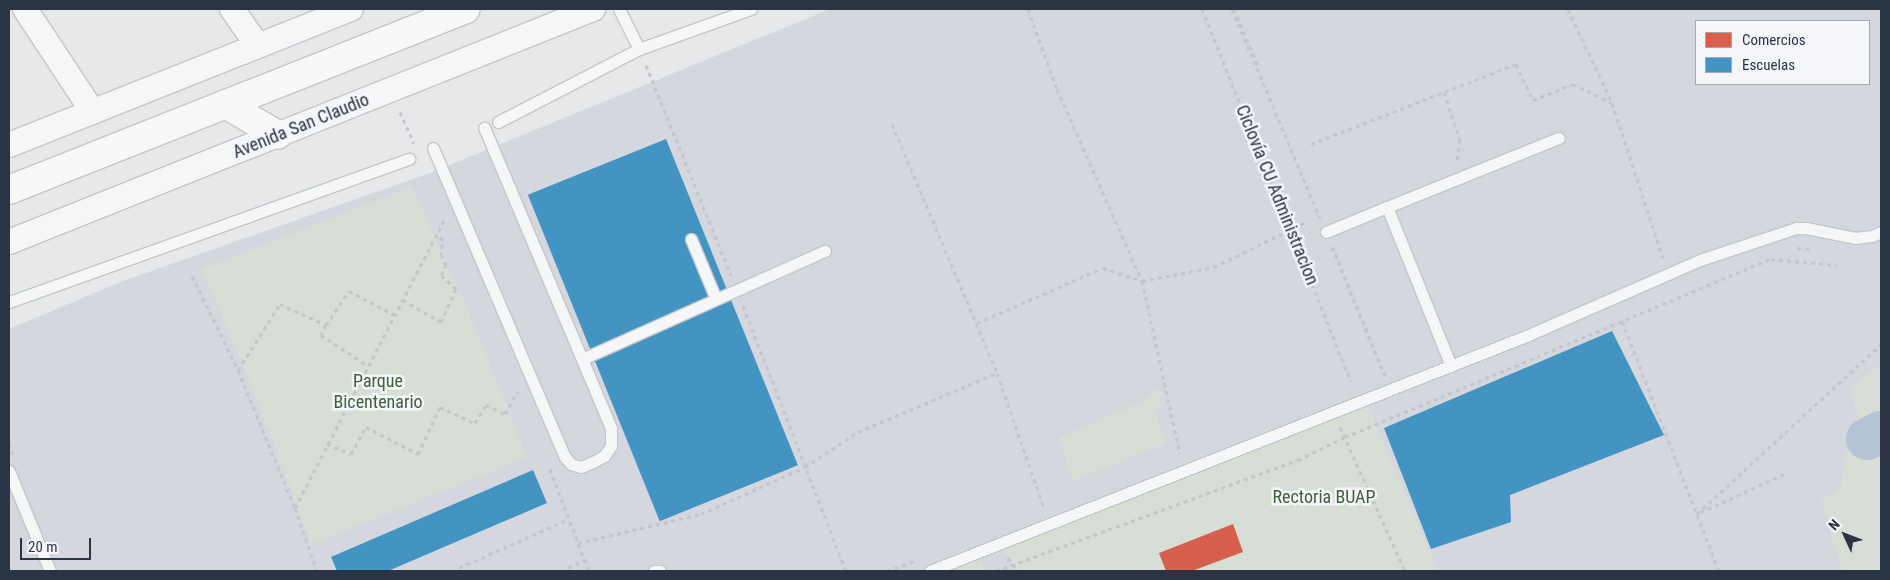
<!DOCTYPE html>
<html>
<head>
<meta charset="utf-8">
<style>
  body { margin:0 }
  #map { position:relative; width:1890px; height:580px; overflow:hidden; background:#e6e8ea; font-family:"Roboto Condensed",sans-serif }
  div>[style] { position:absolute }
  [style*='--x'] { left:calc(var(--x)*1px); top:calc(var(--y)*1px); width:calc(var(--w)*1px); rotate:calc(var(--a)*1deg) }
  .built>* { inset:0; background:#d4d7dd }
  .green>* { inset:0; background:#d6ded6 }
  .shops>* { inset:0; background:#d6604d }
  .schools>* { inset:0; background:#4393c3; transform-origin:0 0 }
  .river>* { height:42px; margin:-21px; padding:0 21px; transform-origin:21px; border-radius:21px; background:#b4c4d5 }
  .path>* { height:3px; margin-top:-1.5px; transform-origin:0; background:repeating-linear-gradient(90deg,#c5c6ca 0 4px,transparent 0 8px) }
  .roads { filter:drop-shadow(1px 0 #c4c6c8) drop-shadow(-1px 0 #c4c6c8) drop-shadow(0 1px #c4c6c8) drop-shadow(0 -1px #c4c6c8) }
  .lane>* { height:11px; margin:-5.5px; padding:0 5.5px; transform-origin:5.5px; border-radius:5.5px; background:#f5f6f7 }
  .street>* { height:24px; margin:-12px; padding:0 12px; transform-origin:12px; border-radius:12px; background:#f5f6f7 }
  .secondary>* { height:28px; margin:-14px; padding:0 14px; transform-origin:14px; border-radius:14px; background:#f8f8f8 }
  span { translate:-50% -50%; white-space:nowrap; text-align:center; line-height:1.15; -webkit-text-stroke:5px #f4f6f9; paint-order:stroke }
  .street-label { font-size:18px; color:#2b3445 }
  .park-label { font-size:18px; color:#3f6138 }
  .frame { position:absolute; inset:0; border:10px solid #2b3445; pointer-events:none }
  .legend { position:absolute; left:1695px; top:20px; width:175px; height:65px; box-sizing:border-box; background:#f4f6f9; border:1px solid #a4a8b1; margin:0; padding:6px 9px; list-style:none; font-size:15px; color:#2b3445 }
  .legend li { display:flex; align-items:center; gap:10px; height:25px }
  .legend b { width:25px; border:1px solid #a4a8b1 }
  .north { position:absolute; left:1820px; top:510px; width:50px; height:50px; -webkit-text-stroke:4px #f4f6f9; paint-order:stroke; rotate:313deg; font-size:14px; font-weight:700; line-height:20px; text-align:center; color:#2b3445 }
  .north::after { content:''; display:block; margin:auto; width:18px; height:22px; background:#2b3445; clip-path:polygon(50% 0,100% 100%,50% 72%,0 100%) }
  .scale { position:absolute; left:20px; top:538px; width:71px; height:22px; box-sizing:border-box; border:2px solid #2b3445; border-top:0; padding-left:6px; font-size:15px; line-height:18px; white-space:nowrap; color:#2b3445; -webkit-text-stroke:4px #f4f6f9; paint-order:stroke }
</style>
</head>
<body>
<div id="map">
  <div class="built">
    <div style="clip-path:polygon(evenodd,830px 9px,1881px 9px,1881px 571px,9px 571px,9px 329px,123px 281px,430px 173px,830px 9px,1696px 21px,1869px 21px,1869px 84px,1696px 84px,1696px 21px)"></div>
  </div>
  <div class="green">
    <div style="clip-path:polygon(412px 186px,478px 333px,527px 457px,312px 544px,254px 392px,202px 269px)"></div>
    <div style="clip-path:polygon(1881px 365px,1881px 571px,1842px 571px,1821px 500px,1841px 487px,1846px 452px,1867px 439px,1848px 387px)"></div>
    <div style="clip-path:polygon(1154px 389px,1163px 392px,1156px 414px,1166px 443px,1073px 481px,1059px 438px,1148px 399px)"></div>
    <div style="clip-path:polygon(1366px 401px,1438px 571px,1018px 571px,998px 545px)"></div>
    <div style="clip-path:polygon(975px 554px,988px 571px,958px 571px,953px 562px)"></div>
  </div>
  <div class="shops">
    <div style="clip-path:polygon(1233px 524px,1243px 552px,1192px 571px,1166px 571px,1159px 553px)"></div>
  </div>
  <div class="schools">
    <div style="left:666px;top:139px;width:352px;height:149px;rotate:68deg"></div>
    <div style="clip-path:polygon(1612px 331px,1664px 435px,1510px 495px,1511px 522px,1431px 549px,1384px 428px)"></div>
    <div style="clip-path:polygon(533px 470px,547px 503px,388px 571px,337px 571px,331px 557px)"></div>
  </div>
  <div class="river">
    <div style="--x:1867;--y:439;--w:16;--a:-27"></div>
  </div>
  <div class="path">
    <div style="--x:1028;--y:9;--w:85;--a:70.1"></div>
    <div style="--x:1057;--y:89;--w:210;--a:66.1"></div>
    <div style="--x:1142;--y:281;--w:177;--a:77.6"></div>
    <div style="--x:1202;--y:9;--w:401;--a:68.2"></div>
    <div style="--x:1232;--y:9;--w:227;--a:67.2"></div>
    <div style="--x:1234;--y:9;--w:64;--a:67"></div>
    <div style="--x:1568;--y:9;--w:104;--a:64.9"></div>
    <div style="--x:1612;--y:103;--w:163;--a:71.8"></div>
    <div style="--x:646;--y:65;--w:227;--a:68"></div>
    <div style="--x:1444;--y:92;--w:51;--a:71.6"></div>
    <div style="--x:1460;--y:140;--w:22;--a:98"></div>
    <div style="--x:400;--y:112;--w:34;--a:66"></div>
    <div style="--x:892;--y:124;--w:270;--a:67.1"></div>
    <div style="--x:997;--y:373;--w:143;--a:70.8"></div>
    <div style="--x:1311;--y:144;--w:220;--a:-21.3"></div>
    <div style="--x:1516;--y:64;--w:40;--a:65"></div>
    <div style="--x:1533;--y:100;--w:43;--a:-21.8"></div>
    <div style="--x:1573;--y:84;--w:43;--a:26"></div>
    <div style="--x:1332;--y:247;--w:139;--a:67.7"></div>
    <div style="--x:1385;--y:376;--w:139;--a:-112"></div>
    <div style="--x:1797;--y:248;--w:14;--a:4"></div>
    <div style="--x:192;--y:276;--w:105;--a:63.9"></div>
    <div style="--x:238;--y:370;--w:149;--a:67.6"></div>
    <div style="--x:295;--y:508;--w:67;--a:70.8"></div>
    <div style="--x:403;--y:300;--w:44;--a:30.1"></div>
    <div style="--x:441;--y:322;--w:36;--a:-66"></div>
    <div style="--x:456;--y:289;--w:21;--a:-137"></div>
    <div style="--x:441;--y:275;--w:11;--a:-63"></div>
    <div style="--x:446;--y:265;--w:10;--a:-119"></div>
    <div style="--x:441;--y:256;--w:16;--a:-83"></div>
    <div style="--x:443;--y:240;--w:8;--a:-140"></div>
    <div style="--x:743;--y:306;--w:284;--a:68.8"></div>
    <div style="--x:1622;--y:321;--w:268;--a:68.8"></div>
    <div style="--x:977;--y:323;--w:137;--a:-23.6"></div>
    <div style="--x:1103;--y:268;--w:41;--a:18.4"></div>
    <div style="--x:1142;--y:281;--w:73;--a:-11"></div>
    <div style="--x:1214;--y:267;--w:102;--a:-26.1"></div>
    <div style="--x:326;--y:325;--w:41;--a:-55.9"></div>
    <div style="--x:349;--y:291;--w:52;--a:27.6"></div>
    <div style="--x:238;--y:370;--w:78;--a:-57.5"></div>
    <div style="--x:280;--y:304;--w:51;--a:24.5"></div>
    <div style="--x:326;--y:325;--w:11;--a:117"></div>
    <div style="--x:321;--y:335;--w:56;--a:33.4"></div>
    <div style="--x:1340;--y:427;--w:158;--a:65.7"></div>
    <div style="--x:9;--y:443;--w:13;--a:72"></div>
    <div style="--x:327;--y:444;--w:26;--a:23"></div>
    <div style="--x:351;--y:454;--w:31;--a:-61"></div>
    <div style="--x:366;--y:427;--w:59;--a:27.4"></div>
    <div style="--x:418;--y:454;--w:52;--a:-64.9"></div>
    <div style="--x:440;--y:407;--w:38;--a:25"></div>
    <div style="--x:475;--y:423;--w:21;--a:-59"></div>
    <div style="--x:486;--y:405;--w:21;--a:25"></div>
    <div style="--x:505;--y:414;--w:26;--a:-61"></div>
    <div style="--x:550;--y:469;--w:109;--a:69.1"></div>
    <div style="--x:1784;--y:474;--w:96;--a:155.3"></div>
    <div style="--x:1697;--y:514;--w:251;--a:-42.7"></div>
    <div style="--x:295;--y:508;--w:326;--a:-62.6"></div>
    <div style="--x:578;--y:543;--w:126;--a:-13.3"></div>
    <div style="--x:701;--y:514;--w:114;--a:-24.3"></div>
    <div style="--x:805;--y:467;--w:64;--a:-33.4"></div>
    <div style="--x:858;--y:432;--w:151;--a:-23"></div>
    <div style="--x:1008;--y:558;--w:16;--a:52"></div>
    <div style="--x:452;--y:571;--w:128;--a:-24"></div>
    <div style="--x:561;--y:571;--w:26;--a:-25"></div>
    <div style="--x:887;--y:571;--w:30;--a:-20"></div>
    <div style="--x:996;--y:571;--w:322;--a:-20.2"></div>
    <div style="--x:1298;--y:460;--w:52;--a:-26.1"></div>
    <div style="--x:1345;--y:437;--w:462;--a:-22.7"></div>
    <div style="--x:1771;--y:259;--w:66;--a:5.2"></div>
  </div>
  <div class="roads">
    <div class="lane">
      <div style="--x:619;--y:9;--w:45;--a:63.4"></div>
      <div style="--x:498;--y:122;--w:159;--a:-27.4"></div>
      <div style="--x:639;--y:49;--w:119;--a:-19.7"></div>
      <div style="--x:433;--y:148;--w:336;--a:66.9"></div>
      <div style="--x:565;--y:457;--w:9;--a:49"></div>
      <div style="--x:571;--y:464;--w:10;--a:17"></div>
      <div style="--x:581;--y:467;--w:13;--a:-23"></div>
      <div style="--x:593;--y:462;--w:13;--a:-29"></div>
      <div style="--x:604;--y:456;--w:12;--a:-55"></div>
      <div style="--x:611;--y:446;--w:18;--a:-90"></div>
      <div style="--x:611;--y:428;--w:326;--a:-112.9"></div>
      <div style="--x:1326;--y:232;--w:66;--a:-22.3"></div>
      <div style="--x:691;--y:239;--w:65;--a:67.4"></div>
      <div style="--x:9;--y:302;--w:425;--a:-19.7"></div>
      <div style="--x:582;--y:359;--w:266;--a:-24"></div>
      <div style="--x:1451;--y:366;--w:171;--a:-111.9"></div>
      <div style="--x:1387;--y:207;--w:185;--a:-21.9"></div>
      <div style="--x:9;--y:471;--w:108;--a:67.7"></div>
      <div style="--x:654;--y:571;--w:6;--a:0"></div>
      <div style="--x:930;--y:571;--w:641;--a:-21.52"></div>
      <div style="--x:1526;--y:336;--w:190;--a:-23.6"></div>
      <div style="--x:1700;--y:260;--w:101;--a:-18.4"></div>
      <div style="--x:1796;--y:228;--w:10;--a:0"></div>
      <div style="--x:1806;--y:228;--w:50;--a:11.5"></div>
      <div style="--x:1855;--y:238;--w:17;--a:-7"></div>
      <div style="--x:1872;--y:236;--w:10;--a:-24"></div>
    </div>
    <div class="street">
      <div style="--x:25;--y:9;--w:123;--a:56.6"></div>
      <div style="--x:232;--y:9;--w:45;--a:54.9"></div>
      <div style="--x:9;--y:145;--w:368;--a:-21.7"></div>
      <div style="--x:9;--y:242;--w:629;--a:-21.75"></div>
    </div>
    <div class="secondary">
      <div style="--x:225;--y:104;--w:61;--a:30.3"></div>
      <div style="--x:9;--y:190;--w:491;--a:-21.6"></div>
    </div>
  </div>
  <div class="street-label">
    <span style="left:301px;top:126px;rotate:-22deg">Avenida San Claudio</span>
    <span style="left:1277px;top:195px;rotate:68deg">Ciclovía CU Administracion</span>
  </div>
  <div class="park-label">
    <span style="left:378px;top:392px">Parque<br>Bicentenario</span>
    <span style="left:1324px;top:497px">Rectoria BUAP</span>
  </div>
  <div class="frame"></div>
  <ul class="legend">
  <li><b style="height:14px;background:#d6604d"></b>Comercios</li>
  <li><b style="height:14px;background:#4393c3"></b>Escuelas</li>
  </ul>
  <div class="north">N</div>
  <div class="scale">20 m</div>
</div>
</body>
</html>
